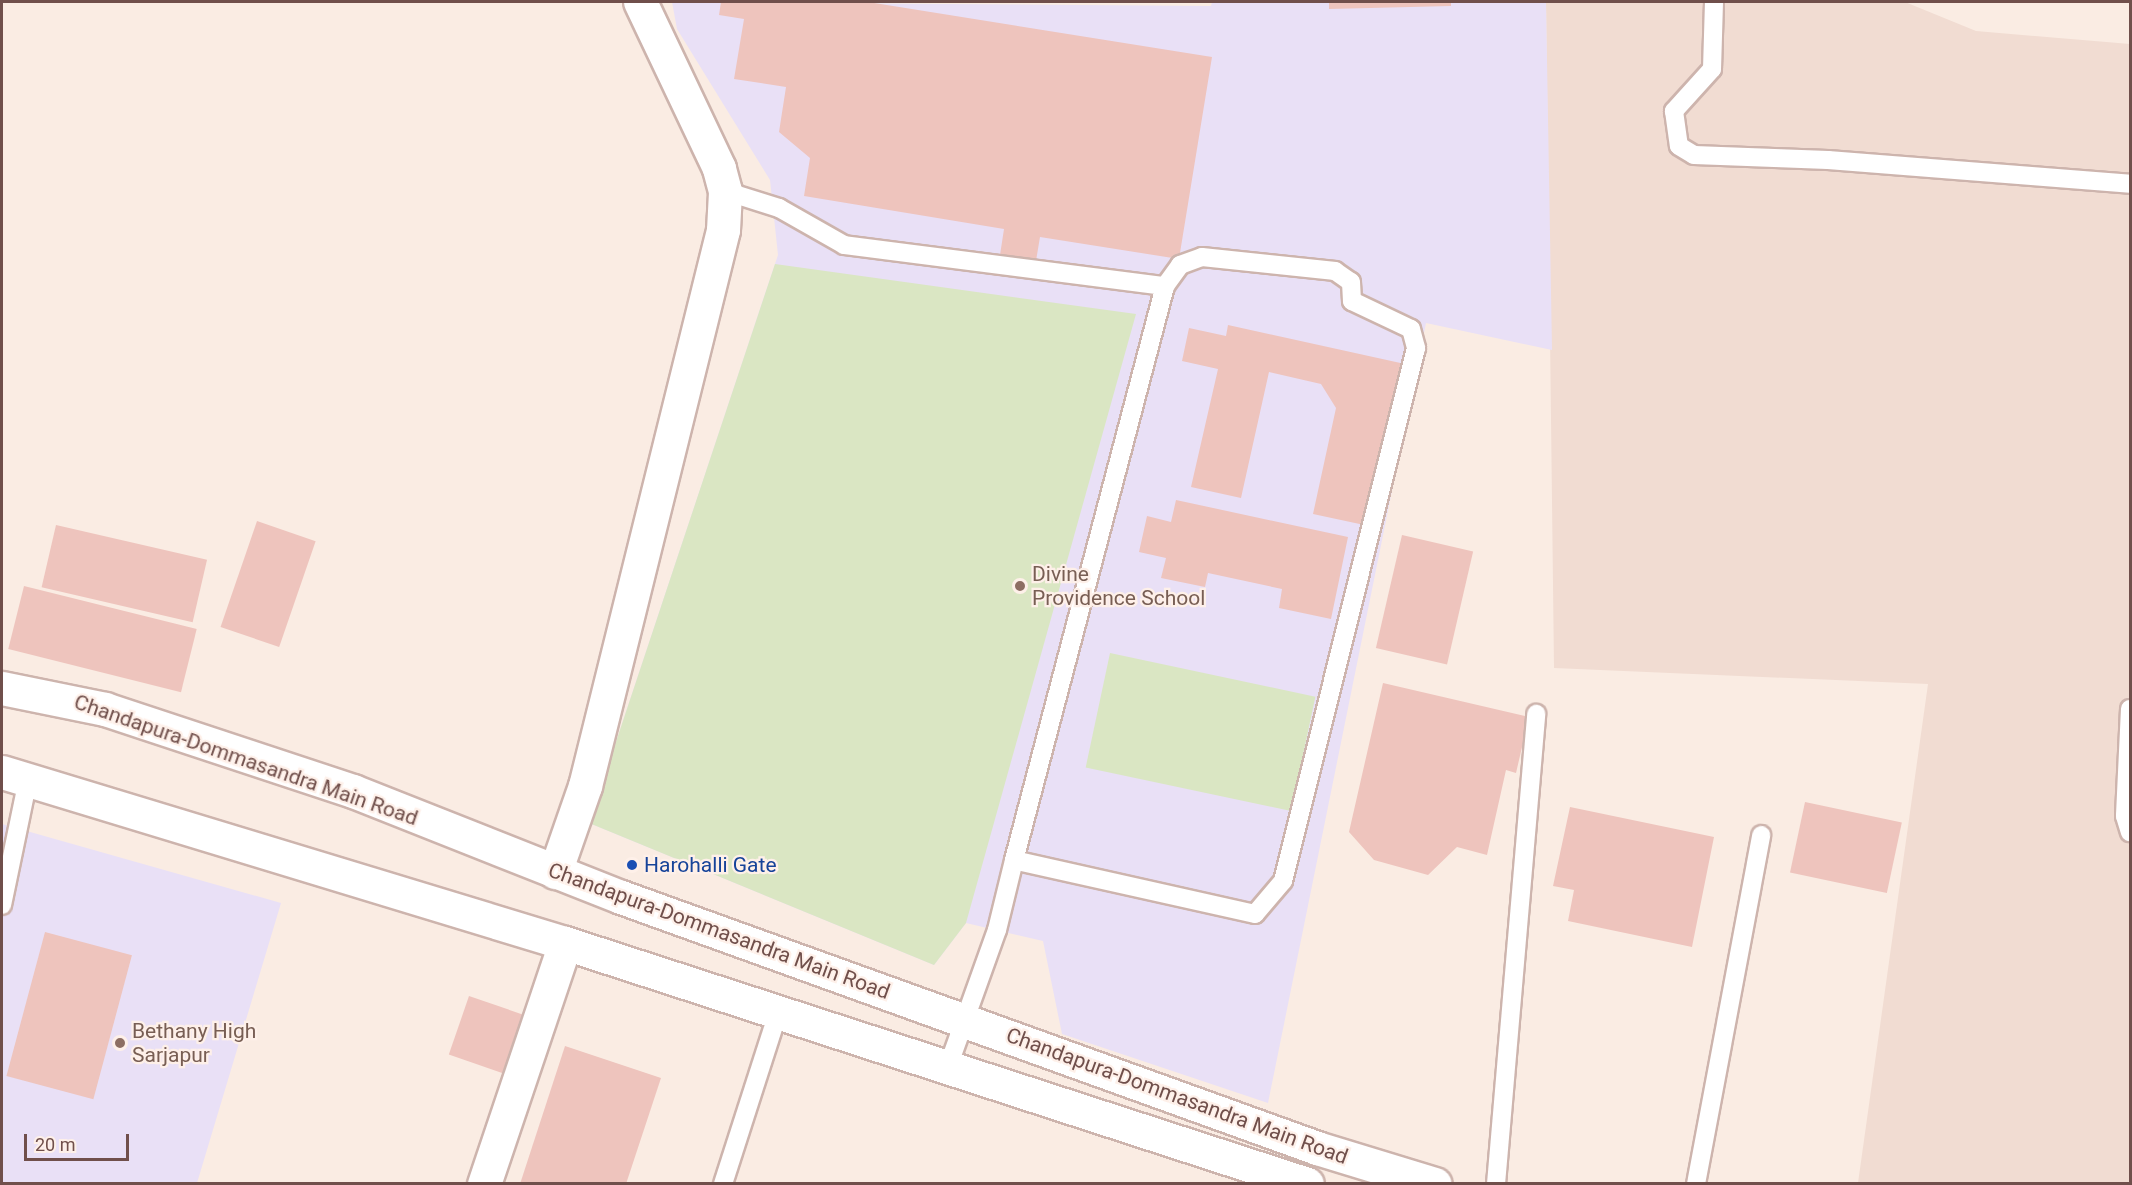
<!DOCTYPE html>
<html>
<head>
<meta charset="utf-8">
<style>
  body { margin:0 }
  #map { position:relative; width:2132px; height:1185px; overflow:hidden; background:#faece3; font-family:Roboto,sans-serif }
  div>[style] { position:absolute }
  [style*='--x'] { left:calc(var(--x)*1px); top:calc(var(--y)*1px); width:calc(var(--w)*1px); rotate:calc(var(--a)*1deg) }
  .residential>* { inset:0; background:#f1dcd2 }
  .education>* { inset:0; background:#e9e0f6 }
  .green>* { inset:0; background:#dae6c3; transform-origin:0 0 }
  .building>* { inset:0; background:#eec4bd; transform-origin:0 0 }
  .roads { filter:drop-shadow(2px 0 #cdb4ad) drop-shadow(-2px 0 #cdb4ad) drop-shadow(0 2px #cdb4ad) drop-shadow(0 -2px #cdb4ad) }
  .lane>* { height:18px; margin:-9px; padding:0 9px; transform-origin:9px; border-radius:9px; background:#fff }
  .street>* { height:33px; margin:-16.5px; padding:0 16.5px; transform-origin:16.5px; border-radius:16.5px; background:#fff }
  .secondary>* { height:33px; margin:-16.5px; padding:0 16.5px; transform-origin:16.5px; border-radius:16.5px; background:#fff }
  .dots>* { width:16px; height:16px; translate:-50% -50%; box-sizing:border-box; border:3px solid #fef0e9; border-radius:50% }
  span { translate:-50% -50%; white-space:nowrap; text-align:center; line-height:1.15; -webkit-text-stroke:4.5px #fef0e9; paint-order:stroke }
  .education-label { font-size:21px; color:#785e54 }
  .left { translate:0 -50%; text-align:left }
  .street-label { font-size:21px; color:#704f4b }
  .transit-label { font-size:21px; color:#164399 }
  .frame { position:absolute; inset:0; border:3px solid #704f4b; pointer-events:none }
  .scale { position:absolute; left:24px; top:1134px; width:105px; height:27px; box-sizing:border-box; border:3px solid #704f4b; border-top:0; padding-left:8px; font-size:18px; line-height:21px; white-space:nowrap; color:#704f4b; -webkit-text-stroke:4px #fef0e9; paint-order:stroke }
</style>
</head>
<body>
<div id="map">
  <div class="residential">
    <div style="clip-path:polygon(1546px 2px,1905px 2px,1976px 31px,2130px 44px,2130px 1183px,1858px 1183px,1928px 684px,1554px 668px)"></div>
  </div>
  <div class="education">
    <div style="clip-path:polygon(672px 2px,1211px 6px,1212px 2px,1546px 2px,1552px 350px,1426px 323px,1268px 1103px,1062px 1034px,1043px 941px,966px 923px,934px 965px,589px 823px,778px 255px,770px 180px,677px 29px)"></div>
    <div style="clip-path:polygon(2px 824px,281px 903px,197px 1183px,2px 1183px)"></div>
  </div>
  <div class="green">
    <div style="clip-path:polygon(775px 264px,1136px 314px,966px 923px,934px 965px,589px 823px)"></div>
    <div style="left:1110px;top:653px;width:210px;height:117px;rotate:12deg"></div>
  </div>
  <div class="building">
    <div style="clip-path:polygon(721px 2px,868px 2px,1212px 57px,1179px 259px,1040px 237px,1036px 261px,1000px 255px,1004px 229px,804px 196px,810px 158px,779px 132px,786px 87px,734px 79px,744px 19px,719px 15px)"></div>
    <div style="clip-path:polygon(1329px 2px,1451px 2px,1451px 6px,1329px 9px)"></div>
    <div style="clip-path:polygon(1228px 325px,1405px 364px,1369px 526px,1313px 514px,1336px 408px,1321px 384px,1269px 372px,1241px 498px,1191px 487px,1218px 369px,1182px 361px,1189px 328px,1226px 336px)"></div>
    <div style="clip-path:polygon(1176px 500px,1348px 537px,1331px 619px,1279px 608px,1282px 589px,1208px 573px,1205px 587px,1161px 578px,1166px 558px,1139px 552px,1147px 516px,1171px 522px)"></div>
    <div style="left:257px;top:521px;width:62px;height:112px;rotate:19deg"></div>
    <div style="left:56px;top:525px;width:155px;height:64px;rotate:13deg"></div>
    <div style="left:1402px;top:535px;width:73px;height:116px;rotate:13deg"></div>
    <div style="left:24px;top:586px;width:178px;height:65px;rotate:14deg"></div>
    <div style="clip-path:polygon(1383px 683px,1529px 717px,1516px 773px,1506px 770px,1487px 855px,1457px 847px,1428px 875px,1374px 860px,1349px 832px)"></div>
    <div style="left:1805px;top:802px;width:99px;height:72px;rotate:12deg"></div>
    <div style="clip-path:polygon(1570px 807px,1714px 837px,1692px 947px,1568px 921px,1574px 890px,1553px 886px)"></div>
    <div style="left:45px;top:932px;width:90px;height:149px;rotate:15deg"></div>
    <div style="left:469px;top:996px;width:65px;height:62px;rotate:19deg"></div>
    <div style="clip-path:polygon(565px 1046px,661px 1078px,626px 1184px,520px 1184px)"></div>
  </div>
  <div class="roads">
    <div class="lane">
      <div style="--x:1714;--y:2;--w:67;--a:91.7"></div>
      <div style="--x:1712;--y:69;--w:57;--a:132.1"></div>
      <div style="--x:1674;--y:111;--w:35;--a:82"></div>
      <div style="--x:1679;--y:146;--w:17;--a:31"></div>
      <div style="--x:1694;--y:155;--w:134;--a:2.1"></div>
      <div style="--x:1828;--y:160;--w:303;--a:4.5"></div>
      <div style="--x:725;--y:191;--w:57;--a:17.5"></div>
      <div style="--x:779;--y:208;--w:75;--a:29.6"></div>
      <div style="--x:844;--y:245;--w:324;--a:7.3"></div>
      <div style="--x:2130;--y:709;--w:107;--a:92.7"></div>
      <div style="--x:2125;--y:816;--w:17;--a:73"></div>
      <div style="--x:2;--y:905;--w:129;--a:-78.3"></div>
      <div style="--x:949;--y:1064;--w:142;--a:-70.3"></div>
      <div style="--x:997;--y:930;--w:72;--a:-76.3"></div>
      <div style="--x:1014;--y:860;--w:594;--a:-75.26"></div>
      <div style="--x:1165;--y:286;--w:26;--a:-54"></div>
      <div style="--x:1180;--y:265;--w:23;--a:-20"></div>
      <div style="--x:1202;--y:257;--w:134;--a:6"></div>
      <div style="--x:1335;--y:271;--w:19;--a:35"></div>
      <div style="--x:1351;--y:282;--w:19;--a:87"></div>
      <div style="--x:1352;--y:301;--w:65;--a:25.4"></div>
      <div style="--x:1411;--y:329;--w:20;--a:75"></div>
      <div style="--x:1416;--y:348;--w:549;--a:104.01"></div>
      <div style="--x:1283;--y:881;--w:43;--a:130.3"></div>
      <div style="--x:1255;--y:914;--w:247;--a:-167.4"></div>
      <div style="--x:723;--y:1184;--w:183;--a:-72.2"></div>
      <div style="--x:1496;--y:1184;--w:472;--a:-85.1"></div>
      <div style="--x:1696;--y:1184;--w:355;--a:-79.4"></div>
    </div>
    <div class="street">
      <div style="--x:555;--y:872;--w:91;--a:-70.8"></div>
      <div style="--x:585;--y:786;--w:573;--a:-76.06"></div>
      <div style="--x:723;--y:230;--w:39;--a:-87"></div>
      <div style="--x:725;--y:191;--w:24;--a:-105"></div>
      <div style="--x:719;--y:168;--w:184;--a:-115.4"></div>
      <div style="--x:484;--y:1184;--w:254;--a:-71.4"></div>
    </div>
    <div class="secondary">
      <div style="--x:2;--y:688;--w:105;--a:11.5"></div>
      <div style="--x:105;--y:709;--w:261;--a:18.3"></div>
      <div style="--x:353;--y:791;--w:288;--a:21.6"></div>
      <div style="--x:621;--y:897;--w:740;--a:19.83"></div>
      <div style="--x:1317;--y:1148;--w:123;--a:17"></div>
      <div style="--x:2;--y:772;--w:588;--a:16.9"></div>
      <div style="--x:565;--y:943;--w:780;--a:17.99"></div>
    </div>
  </div>
  <div class="dots">
    <div style="left:1020px;top:586px;background:#8d6e63"></div>
    <div style="left:632px;top:865px;background:#1a4fb4"></div>
    <div style="left:120px;top:1043px;background:#8d6e63"></div>
  </div>
  <div class="education-label">
    <span class="left" style="left:1032px;top:586px">Divine<br>Providence School</span>
    <span class="left" style="left:132px;top:1043px">Bethany High<br>Sarjapur</span>
  </div>
  <div class="street-label">
    <span style="left:246px;top:760px;rotate:19deg">Chandapura-Dommasandra Main Road</span>
    <span style="left:719px;top:931px;rotate:20deg">Chandapura-Dommasandra Main Road</span>
    <span style="left:1177px;top:1096px;rotate:20deg">Chandapura-Dommasandra Main Road</span>
  </div>
  <div class="transit-label">
    <span class="left" style="left:644px;top:865px">Harohalli Gate</span>
  </div>
  <div class="frame"></div>
  <div class="scale">20 m</div>
</div>
</body>
</html>
